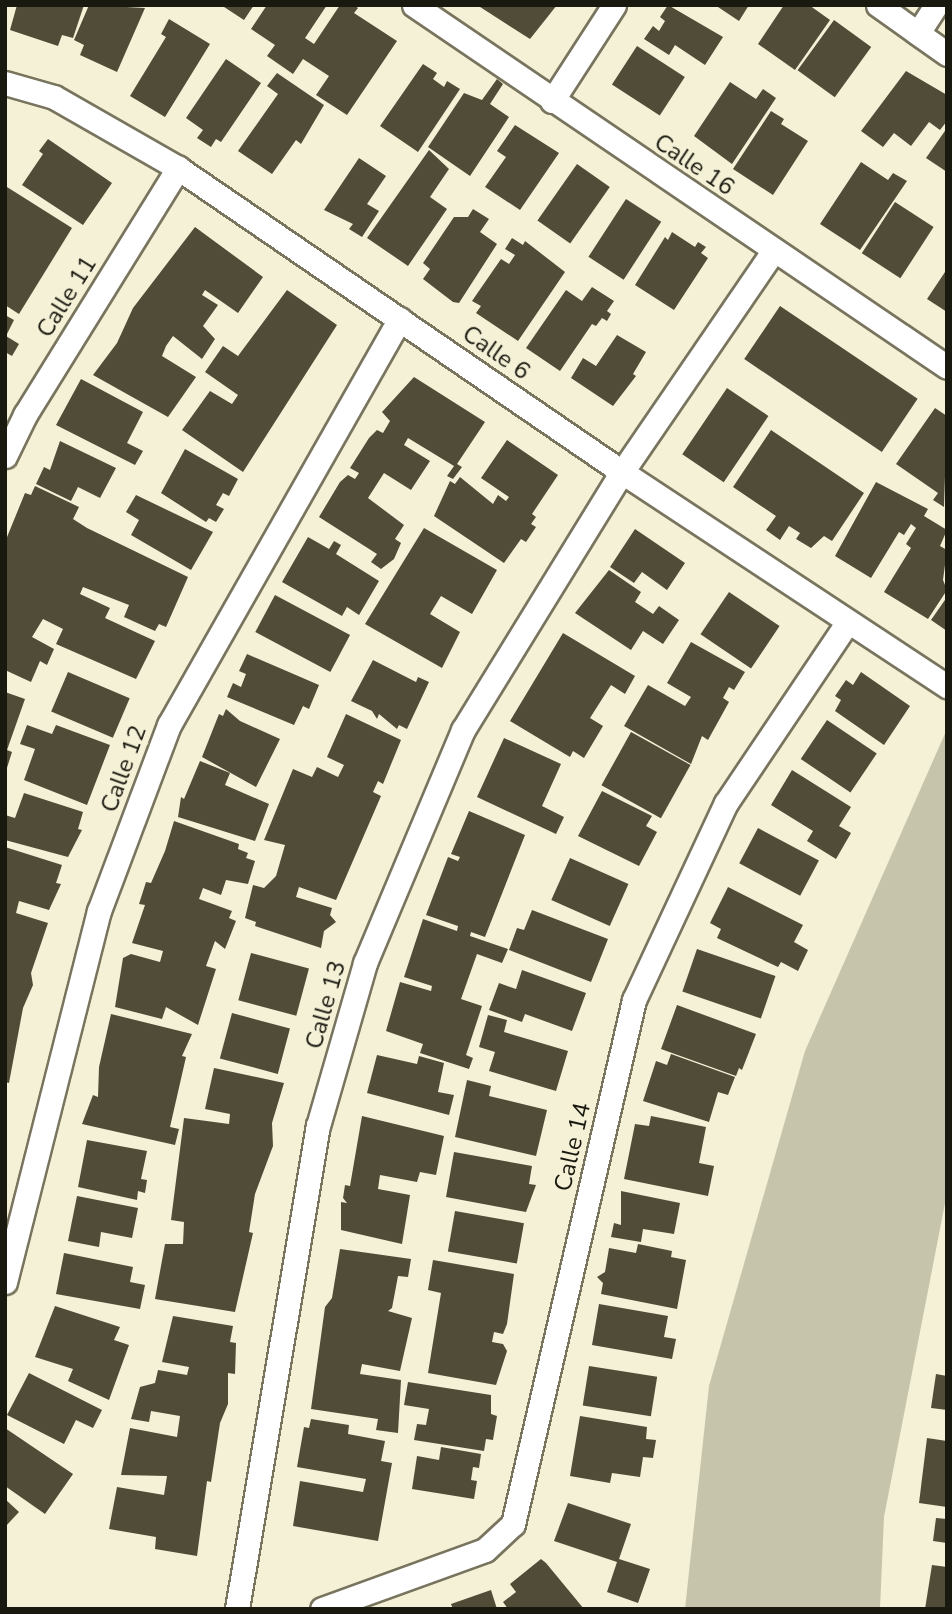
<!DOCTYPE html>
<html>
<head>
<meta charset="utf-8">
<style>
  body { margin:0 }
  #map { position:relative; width:952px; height:1614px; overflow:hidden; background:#f5f1d7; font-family:"Nunito Sans",sans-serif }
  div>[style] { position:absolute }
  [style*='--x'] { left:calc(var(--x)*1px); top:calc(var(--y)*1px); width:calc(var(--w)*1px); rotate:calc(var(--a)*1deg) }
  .green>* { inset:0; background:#c7c4ac }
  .building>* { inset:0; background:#504c37; transform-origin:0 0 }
  .roads { filter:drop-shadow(2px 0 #78745e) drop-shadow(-2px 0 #78745e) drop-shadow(0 2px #78745e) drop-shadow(0 -2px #78745e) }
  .street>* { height:23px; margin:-11.5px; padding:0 11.5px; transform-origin:11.5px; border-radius:11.5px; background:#fff }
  span { translate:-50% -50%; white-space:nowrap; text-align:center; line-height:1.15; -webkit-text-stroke:7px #f5f1d7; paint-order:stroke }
  .street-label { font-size:24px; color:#1a1910 }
  .frame { position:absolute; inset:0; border:7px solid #1a1910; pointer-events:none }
</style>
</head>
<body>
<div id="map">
  <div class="green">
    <div style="clip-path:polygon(947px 729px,947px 1193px,884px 1517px,880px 1609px,685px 1609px,709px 1386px,805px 1051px)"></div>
  </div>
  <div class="building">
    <div style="clip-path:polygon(17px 5px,84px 5px,73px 38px,62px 35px,58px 46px,10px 30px)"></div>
    <div style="clip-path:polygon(89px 5px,145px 8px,117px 72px,80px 55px,84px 45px,74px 40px)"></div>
    <div style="clip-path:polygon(221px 5px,254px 5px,244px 20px)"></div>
    <div style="clip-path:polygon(267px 5px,327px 5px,305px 38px,314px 44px,340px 5px,354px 5px,358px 8px,354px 13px,397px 41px,347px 115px,316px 95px,329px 76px,303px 59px,293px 74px,267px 56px,275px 45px,251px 29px)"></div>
    <div style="clip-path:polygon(477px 5px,557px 5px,530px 39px)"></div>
    <div style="clip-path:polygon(668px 5px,723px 37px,705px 65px,675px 45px,669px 55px,644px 39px,653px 26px,659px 31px,665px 21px,660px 17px)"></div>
    <div style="clip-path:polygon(715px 5px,749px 5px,739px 21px)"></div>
    <div style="clip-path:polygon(784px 5px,809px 5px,830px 20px,795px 70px,758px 44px)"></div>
    <div style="clip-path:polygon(169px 19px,210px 44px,165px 117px,130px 96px,166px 37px,161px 34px)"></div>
    <div style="left:834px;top:20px;width:46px;height:62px;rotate:36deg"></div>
    <div style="left:637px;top:46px;width:57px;height:46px;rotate:33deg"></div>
    <div style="clip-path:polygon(226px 59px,261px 83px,221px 142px,216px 139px,211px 147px,197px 138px,203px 130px,186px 118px)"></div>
    <div style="clip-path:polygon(423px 64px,437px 73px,433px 79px,444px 87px,447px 81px,460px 89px,418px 152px,380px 126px)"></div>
    <div style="clip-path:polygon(906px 71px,947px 95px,947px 121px,940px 130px,929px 122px,911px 146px,894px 133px,883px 147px,861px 131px)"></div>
    <div style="clip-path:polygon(277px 73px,324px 105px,301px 144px,296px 140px,272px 174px,238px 151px,278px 94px,267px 86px)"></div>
    <div style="clip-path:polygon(497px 79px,503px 84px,490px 104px,509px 117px,470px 176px,428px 147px,464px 93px,482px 100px)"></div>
    <div style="clip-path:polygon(730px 82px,756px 99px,763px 89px,776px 98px,732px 164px,694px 136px)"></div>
    <div style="clip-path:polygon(771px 111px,784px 119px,781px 124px,808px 141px,773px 195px,733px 169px)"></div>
    <div style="clip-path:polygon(515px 125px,559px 153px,520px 210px,485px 187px,506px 157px,497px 151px)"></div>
    <div style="clip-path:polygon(947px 128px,947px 172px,926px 158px)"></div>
    <div style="clip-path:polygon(48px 139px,112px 183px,83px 225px,22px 185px,43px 154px,39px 151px)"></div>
    <div style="clip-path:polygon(429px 150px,449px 169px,430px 197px,447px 209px,408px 266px,367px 238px)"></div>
    <div style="clip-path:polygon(359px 158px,386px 176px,367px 204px,379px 211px,362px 237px,349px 229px,353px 224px,324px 210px)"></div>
    <div style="clip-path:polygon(861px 162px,888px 180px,893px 173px,907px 181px,860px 250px,820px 224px)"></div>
    <div style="left:577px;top:164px;width:40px;height:69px;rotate:35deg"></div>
    <div style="clip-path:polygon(7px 187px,72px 228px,19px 314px,5px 305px)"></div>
    <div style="left:626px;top:199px;width:42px;height:69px;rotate:33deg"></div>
    <div style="left:895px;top:202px;width:46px;height:61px;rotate:33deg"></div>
    <div style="clip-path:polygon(473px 209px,489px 219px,480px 232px,497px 244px,459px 303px,453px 302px,423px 279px,430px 269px,423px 263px,454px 217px,468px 217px)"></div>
    <div style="clip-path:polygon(195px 227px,263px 277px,238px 313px,205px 290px,202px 295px,218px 305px,203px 326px,215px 339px,202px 359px,173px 336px,166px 346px,162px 356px,196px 377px,168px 417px,93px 375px,117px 343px,133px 308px)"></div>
    <div style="clip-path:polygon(672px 232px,695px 247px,698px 242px,706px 247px,701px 253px,708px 258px,674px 310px,635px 285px,665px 237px,668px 240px)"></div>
    <div style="clip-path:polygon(512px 238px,523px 245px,525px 241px,565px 272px,518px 341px,476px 313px,481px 306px,472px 301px,501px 259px,509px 264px,515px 255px,505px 249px)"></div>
    <div style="clip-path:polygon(947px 269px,947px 312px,927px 299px)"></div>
    <div style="clip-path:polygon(592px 287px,614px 301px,607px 311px,611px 314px,607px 321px,602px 318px,596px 326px,592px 324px,560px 371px,526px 348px,566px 290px,582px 301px)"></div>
    <div style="clip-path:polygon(287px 290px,337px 325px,243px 472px,182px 430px,210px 391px,232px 404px,238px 395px,205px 372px,223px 346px,238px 356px)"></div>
    <div style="left:780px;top:306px;width:166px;height:64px;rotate:34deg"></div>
    <div style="clip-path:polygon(5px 315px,14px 320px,6px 336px,19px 344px,12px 356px,5px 352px)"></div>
    <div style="clip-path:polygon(617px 335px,646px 352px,633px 374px,636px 376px,613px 406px,571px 378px,583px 358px,596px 366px)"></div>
    <div style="clip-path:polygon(414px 377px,485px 422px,457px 464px,462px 467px,453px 479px,447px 476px,454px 466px,408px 438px,404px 445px,430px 461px,411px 490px,384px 473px,368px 498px,404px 525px,395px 539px,401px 543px,394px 559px,381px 569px,371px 562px,377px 554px,319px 517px,340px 482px,348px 475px,355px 479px,359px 473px,350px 468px,369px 438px,377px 430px,383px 433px,390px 421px,382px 412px)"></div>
    <div style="clip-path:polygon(81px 379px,143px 412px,127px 443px,143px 451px,135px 465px,56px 425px)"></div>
    <div style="left:727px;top:388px;width:50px;height:80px;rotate:34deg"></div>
    <div style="clip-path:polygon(935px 408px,947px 416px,944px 507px,933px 500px,938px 493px,896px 464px)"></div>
    <div style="clip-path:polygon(771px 430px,864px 493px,832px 541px,824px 536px,811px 548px,796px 539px,800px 533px,789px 526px,780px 540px,766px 530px,776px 516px,733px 487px)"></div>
    <div style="clip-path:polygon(507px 440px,558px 475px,532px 514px,536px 517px,531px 524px,536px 527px,526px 542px,521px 539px,504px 563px,434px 516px,450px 481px,455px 484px,460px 477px,493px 504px,498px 495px,506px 501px,509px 497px,481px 478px)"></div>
    <div style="clip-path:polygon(60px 441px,116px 468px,100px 498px,78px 487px,71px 501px,36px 484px,44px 467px,50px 470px)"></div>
    <div style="clip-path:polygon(185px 449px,238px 479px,229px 496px,223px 493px,216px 505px,224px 509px,216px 522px,209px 518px,206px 522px,161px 493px)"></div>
    <div style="clip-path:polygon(876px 482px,928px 509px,924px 516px,947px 530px,940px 546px,947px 550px,943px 580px,947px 590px,928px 619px,884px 592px,911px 548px,906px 544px,916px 528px,911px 524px,904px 535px,899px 532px,871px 578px,835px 556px)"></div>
    <div style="clip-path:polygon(35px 486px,79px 507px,73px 519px,87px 528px,188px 577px,166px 627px,159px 624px,155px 631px,124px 617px,129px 605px,83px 587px,80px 594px,110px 608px,105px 618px,155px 641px,136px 679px,56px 644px,63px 629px,43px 619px,32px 637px,54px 649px,47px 665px,40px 661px,31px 682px,5px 670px,5px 542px,25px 493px,31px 495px)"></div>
    <div style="clip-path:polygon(136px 495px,213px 532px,191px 570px,131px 535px,139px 520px,126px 512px)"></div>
    <div style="clip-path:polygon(424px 528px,497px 570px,472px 614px,441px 596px,430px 614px,460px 632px,442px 668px,365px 624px)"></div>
    <div style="clip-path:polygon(635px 529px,685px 563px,667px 590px,642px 572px,634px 583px,610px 567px)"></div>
    <div style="clip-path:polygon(308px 537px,329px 549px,334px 541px,341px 545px,336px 554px,379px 581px,359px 615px,347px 607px,342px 616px,282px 582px)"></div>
    <div style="clip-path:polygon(609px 570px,641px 592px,635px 602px,653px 614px,659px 606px,679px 620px,663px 644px,643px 631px,631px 650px,575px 613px)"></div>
    <div style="left:729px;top:592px;width:61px;height:51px;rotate:34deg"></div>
    <div style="left:275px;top:595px;width:85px;height:42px;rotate:28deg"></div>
    <div style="clip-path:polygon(947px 597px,947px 631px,931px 620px)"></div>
    <div style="clip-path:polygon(563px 633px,635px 676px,625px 694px,611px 685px,590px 718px,603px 726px,584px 758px,573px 751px,570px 757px,510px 721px)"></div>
    <div style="clip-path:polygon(691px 642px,745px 672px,734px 690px,729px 687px,723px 698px,729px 702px,708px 740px,702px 736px,691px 764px,624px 726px,648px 685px,685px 706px,691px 697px,667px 683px)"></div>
    <div style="clip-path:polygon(247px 654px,319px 685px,309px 709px,303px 706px,294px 725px,227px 697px,233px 683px,241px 687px,246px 674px,239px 671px)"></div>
    <div style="clip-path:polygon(373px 660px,416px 682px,418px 677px,429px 682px,407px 729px,399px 725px,397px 729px,379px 714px,377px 719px,372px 711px,351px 701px)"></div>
    <div style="left:68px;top:672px;width:67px;height:43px;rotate:23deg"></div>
    <div style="clip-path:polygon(861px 672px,910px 706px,884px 745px,835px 711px,841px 700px,835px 696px,846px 680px,853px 685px)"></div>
    <div style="clip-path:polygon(5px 692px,25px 699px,7px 750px,12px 752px,6px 771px)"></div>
    <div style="clip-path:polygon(226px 709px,240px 721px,280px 739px,256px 787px,202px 757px,219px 714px,223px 716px)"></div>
    <div style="clip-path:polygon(346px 714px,401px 740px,383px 784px,378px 781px,373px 792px,381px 796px,336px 900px,299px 887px,296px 897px,332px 908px,330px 915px,336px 922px,324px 931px,321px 948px,255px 926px,256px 922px,245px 918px,253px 885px,264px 888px,276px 876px,285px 845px,264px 840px,293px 769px,312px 777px,317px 767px,338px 777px,344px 765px,327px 757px)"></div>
    <div style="left:827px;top:720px;width:60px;height:47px;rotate:34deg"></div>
    <div style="clip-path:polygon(27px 725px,52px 734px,56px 725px,110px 745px,87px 805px,24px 780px,35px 749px,20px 744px)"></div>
    <div style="left:631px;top:732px;width:68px;height:61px;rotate:29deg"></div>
    <div style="clip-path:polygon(504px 738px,561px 764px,542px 806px,564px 817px,556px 834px,477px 797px)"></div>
    <div style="clip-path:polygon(200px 761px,230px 773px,225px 785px,269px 804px,255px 841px,178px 817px,181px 797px,184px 799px)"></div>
    <div style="clip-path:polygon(792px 770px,851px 807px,839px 826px,851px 833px,836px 859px,807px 841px,813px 831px,771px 805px)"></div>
    <div style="clip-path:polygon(602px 791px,652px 816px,646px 826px,657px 832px,639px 866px,578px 836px)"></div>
    <div style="clip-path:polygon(24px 793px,83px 812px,78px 829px,82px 830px,68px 857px,5px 840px,5px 815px,15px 818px)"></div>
    <div style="clip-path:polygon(469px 811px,525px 835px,485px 937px,471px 932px,470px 936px,508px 949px,502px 963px,477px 954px,461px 999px,482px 1006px,466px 1055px,473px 1058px,469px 1069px,420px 1053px,423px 1044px,386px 1031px,400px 982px,431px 991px,432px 986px,404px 977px,423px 919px,457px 931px,458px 926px,426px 915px,448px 857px,458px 861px,460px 857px,451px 854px)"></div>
    <div style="clip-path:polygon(174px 821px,239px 844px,238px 849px,248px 853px,246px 858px,255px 861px,248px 884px,226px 880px,221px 895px,203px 888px,199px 899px,232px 911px,229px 918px,236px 921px,225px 949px,215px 941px,206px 966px,216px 969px,198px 1025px,166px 1007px,162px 1019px,115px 1007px,123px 958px,131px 954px,160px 962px,163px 951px,132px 943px,145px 905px,139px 904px,146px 882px,151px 883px,165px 851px)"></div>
    <div style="left:758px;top:828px;width:69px;height:40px;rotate:28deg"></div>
    <div style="clip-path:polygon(5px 847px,62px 865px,56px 883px,61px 884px,49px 910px,19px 901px,16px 913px,48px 923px,31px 973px,33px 985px,23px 1008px,9px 1083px,5px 1082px)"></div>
    <div style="left:570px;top:858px;width:64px;height:46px;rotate:24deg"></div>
    <div style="clip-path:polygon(728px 887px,803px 925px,794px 942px,808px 950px,798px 971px,781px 962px,778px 967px,717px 938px,721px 929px,710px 923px)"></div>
    <div style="clip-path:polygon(532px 910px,608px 939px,591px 982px,509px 950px,517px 928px,524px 930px)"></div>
    <div style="left:697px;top:949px;width:83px;height:45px;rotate:19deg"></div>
    <div style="left:251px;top:953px;width:60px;height:49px;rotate:15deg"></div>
    <div style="clip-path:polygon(522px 970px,586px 993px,572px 1031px,525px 1014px,522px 1022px,489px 1010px,499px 983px,516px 989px)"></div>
    <div style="clip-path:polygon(677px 1005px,756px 1034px,742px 1070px,739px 1068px,736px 1076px,661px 1049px)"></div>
    <div style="left:232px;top:1013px;width:60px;height:47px;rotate:15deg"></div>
    <div style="clip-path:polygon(111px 1014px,192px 1034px,182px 1056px,186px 1057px,170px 1127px,179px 1129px,175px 1145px,82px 1124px,93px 1095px,98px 1097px,99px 1067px)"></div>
    <div style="clip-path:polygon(488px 1015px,507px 1020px,504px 1032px,568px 1051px,556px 1091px,489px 1071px,495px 1052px,479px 1047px)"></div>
    <div style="clip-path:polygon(671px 1054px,735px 1077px,728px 1095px,718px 1092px,709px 1122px,643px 1101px,656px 1061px,667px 1065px)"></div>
    <div style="clip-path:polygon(377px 1055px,417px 1064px,419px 1056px,444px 1063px,438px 1092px,454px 1095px,449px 1115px,367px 1093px)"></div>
    <div style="clip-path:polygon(214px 1068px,284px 1083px,272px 1123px,273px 1146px,255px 1194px,249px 1232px,253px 1233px,235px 1312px,155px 1299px,165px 1244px,183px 1244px,184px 1222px,171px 1220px,184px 1118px,229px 1124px,230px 1114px,205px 1109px)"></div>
    <div style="clip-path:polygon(467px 1080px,491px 1086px,489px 1096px,547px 1110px,536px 1156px,455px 1137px)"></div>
    <div style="clip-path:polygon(362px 1116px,444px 1136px,436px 1175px,420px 1172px,417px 1182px,380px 1175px,378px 1189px,410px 1195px,402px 1244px,341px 1230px,341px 1202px,347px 1203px,343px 1198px,345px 1185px,350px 1186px)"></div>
    <div style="clip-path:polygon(651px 1116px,706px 1127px,699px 1163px,714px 1166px,708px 1196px,624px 1179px,635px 1124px,649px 1126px)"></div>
    <div style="clip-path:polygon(87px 1140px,147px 1151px,141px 1179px,147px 1180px,145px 1193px,138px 1191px,137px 1200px,78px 1187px)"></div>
    <div style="clip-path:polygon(454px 1152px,532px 1166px,529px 1184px,536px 1185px,526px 1212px,446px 1197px)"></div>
    <div style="clip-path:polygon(621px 1191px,680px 1203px,674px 1234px,643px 1229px,641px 1242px,611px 1237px,614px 1223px,621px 1225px)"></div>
    <div style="clip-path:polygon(77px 1196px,138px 1208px,132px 1238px,101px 1232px,99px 1247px,68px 1241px)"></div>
    <div style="left:455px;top:1211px;width:70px;height:41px;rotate:10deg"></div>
    <div style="clip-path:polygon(638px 1244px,672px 1251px,671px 1257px,686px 1260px,677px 1309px,601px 1294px,603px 1283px,597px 1277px,605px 1272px,609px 1248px,636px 1253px)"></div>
    <div style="clip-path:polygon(340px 1249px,411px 1259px,408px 1277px,398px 1276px,392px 1308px,388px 1311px,412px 1318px,400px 1371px,362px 1364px,360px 1374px,401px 1380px,398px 1433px,376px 1430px,378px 1419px,311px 1409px,325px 1307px,332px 1298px)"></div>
    <div style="clip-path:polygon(64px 1253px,133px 1267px,130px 1282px,145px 1285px,140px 1309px,56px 1294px)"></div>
    <div style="clip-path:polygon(433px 1260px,514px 1274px,507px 1324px,503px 1334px,494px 1332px,492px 1342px,503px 1344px,507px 1351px,496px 1385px,428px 1373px,441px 1293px,428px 1290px)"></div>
    <div style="clip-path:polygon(599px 1304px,668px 1316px,664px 1337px,676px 1339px,672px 1359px,592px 1345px)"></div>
    <div style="clip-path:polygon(55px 1306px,120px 1327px,114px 1340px,129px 1345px,109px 1400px,68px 1381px,73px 1369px,35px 1357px)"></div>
    <div style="clip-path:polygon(173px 1316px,233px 1326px,230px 1342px,236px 1343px,235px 1374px,228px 1373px,228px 1404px,220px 1423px,211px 1482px,207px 1481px,197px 1556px,155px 1549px,156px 1537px,109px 1529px,117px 1487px,164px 1495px,167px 1476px,121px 1475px,130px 1428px,177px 1437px,180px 1416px,151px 1411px,149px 1422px,131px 1419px,140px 1387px,155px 1383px,158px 1370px,187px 1375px,189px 1367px,162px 1362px)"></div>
    <div style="left:589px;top:1366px;width:69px;height:40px;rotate:9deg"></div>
    <div style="clip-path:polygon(29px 1373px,102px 1410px,93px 1428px,76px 1420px,64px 1444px,7px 1415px)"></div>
    <div style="clip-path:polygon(936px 1374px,947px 1376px,947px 1410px,931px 1408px)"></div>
    <div style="clip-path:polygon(408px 1382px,491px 1395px,491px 1414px,497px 1416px,493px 1440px,486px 1439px,484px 1451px,414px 1440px,417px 1424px,426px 1425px,429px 1409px,404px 1405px)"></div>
    <div style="clip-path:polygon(580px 1416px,647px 1427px,646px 1439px,656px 1440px,653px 1458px,643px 1457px,640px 1477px,612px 1473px,610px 1483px,570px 1476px)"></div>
    <div style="clip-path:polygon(311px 1419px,349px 1425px,348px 1434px,385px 1441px,381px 1461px,392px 1463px,378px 1541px,293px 1526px,300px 1481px,363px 1492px,366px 1479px,297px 1467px,304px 1427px,309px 1428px)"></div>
    <div style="clip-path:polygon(5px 1428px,73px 1474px,45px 1514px,5px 1486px)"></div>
    <div style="clip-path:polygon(927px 1438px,947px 1441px,947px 1507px,919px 1503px)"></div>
    <div style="clip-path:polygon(441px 1447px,481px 1454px,479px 1468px,473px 1467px,471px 1480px,477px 1481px,474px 1499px,412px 1489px,417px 1456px,439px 1460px)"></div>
    <div style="clip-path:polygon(5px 1499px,19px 1512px,5px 1527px)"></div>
    <div style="clip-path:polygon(568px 1503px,631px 1524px,619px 1559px,650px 1569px,638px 1603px,607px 1592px,617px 1562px,554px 1541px)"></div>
    <div style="clip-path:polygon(936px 1518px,947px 1519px,947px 1543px,933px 1541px)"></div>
    <div style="clip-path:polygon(541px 1559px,546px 1563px,584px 1609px,508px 1609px,503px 1602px,516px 1592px,510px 1584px)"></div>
    <div style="clip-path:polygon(932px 1565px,947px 1567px,947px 1609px,925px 1609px)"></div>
    <div style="clip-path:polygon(491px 1590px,497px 1609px,453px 1609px,451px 1604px)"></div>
  </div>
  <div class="roads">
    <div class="street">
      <div style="--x:414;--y:5;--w:644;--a:34.18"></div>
      <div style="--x:878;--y:5;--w:85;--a:35.4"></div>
      <div style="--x:918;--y:33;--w:33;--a:-57"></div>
      <div style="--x:5;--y:83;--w:51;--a:15.9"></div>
      <div style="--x:54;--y:97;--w:143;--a:29.8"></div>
      <div style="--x:178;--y:168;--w:538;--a:34.4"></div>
      <div style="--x:622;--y:472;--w:389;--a:33.4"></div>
      <div style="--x:552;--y:101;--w:114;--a:-57.1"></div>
      <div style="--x:5;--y:456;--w:46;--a:-64"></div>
      <div style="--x:25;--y:415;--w:291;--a:-58.2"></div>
      <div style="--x:5;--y:1282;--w:383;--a:-75.8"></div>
      <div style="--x:99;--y:911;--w:199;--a:-69.4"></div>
      <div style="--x:169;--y:725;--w:467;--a:-60.4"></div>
      <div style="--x:237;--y:1609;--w:490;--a:-80.5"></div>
      <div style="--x:318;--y:1126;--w:170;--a:-73.9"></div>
      <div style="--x:365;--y:963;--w:253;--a:-67.2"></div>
      <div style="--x:463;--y:730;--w:303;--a:-58.4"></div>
      <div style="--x:622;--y:472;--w:269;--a:-55.6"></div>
      <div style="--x:322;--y:1609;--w:173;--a:-19.9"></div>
      <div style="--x:485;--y:1550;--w:38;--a:-43"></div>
      <div style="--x:513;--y:1524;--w:538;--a:-77"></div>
      <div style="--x:634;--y:1000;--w:217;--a:-65"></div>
      <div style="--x:726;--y:803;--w:217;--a:-56.1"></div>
    </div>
  </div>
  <div class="street-label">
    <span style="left:694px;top:165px;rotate:34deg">Calle 16</span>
    <span style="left:67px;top:297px;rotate:-58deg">Calle 11</span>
    <span style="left:496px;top:353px;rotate:35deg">Calle 6</span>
    <span style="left:124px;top:769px;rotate:-70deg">Calle 12</span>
    <span style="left:326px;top:1005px;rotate:-74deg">Calle 13</span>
    <span style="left:573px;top:1147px;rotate:-77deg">Calle 14</span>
  </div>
  <div class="frame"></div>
</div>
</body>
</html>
